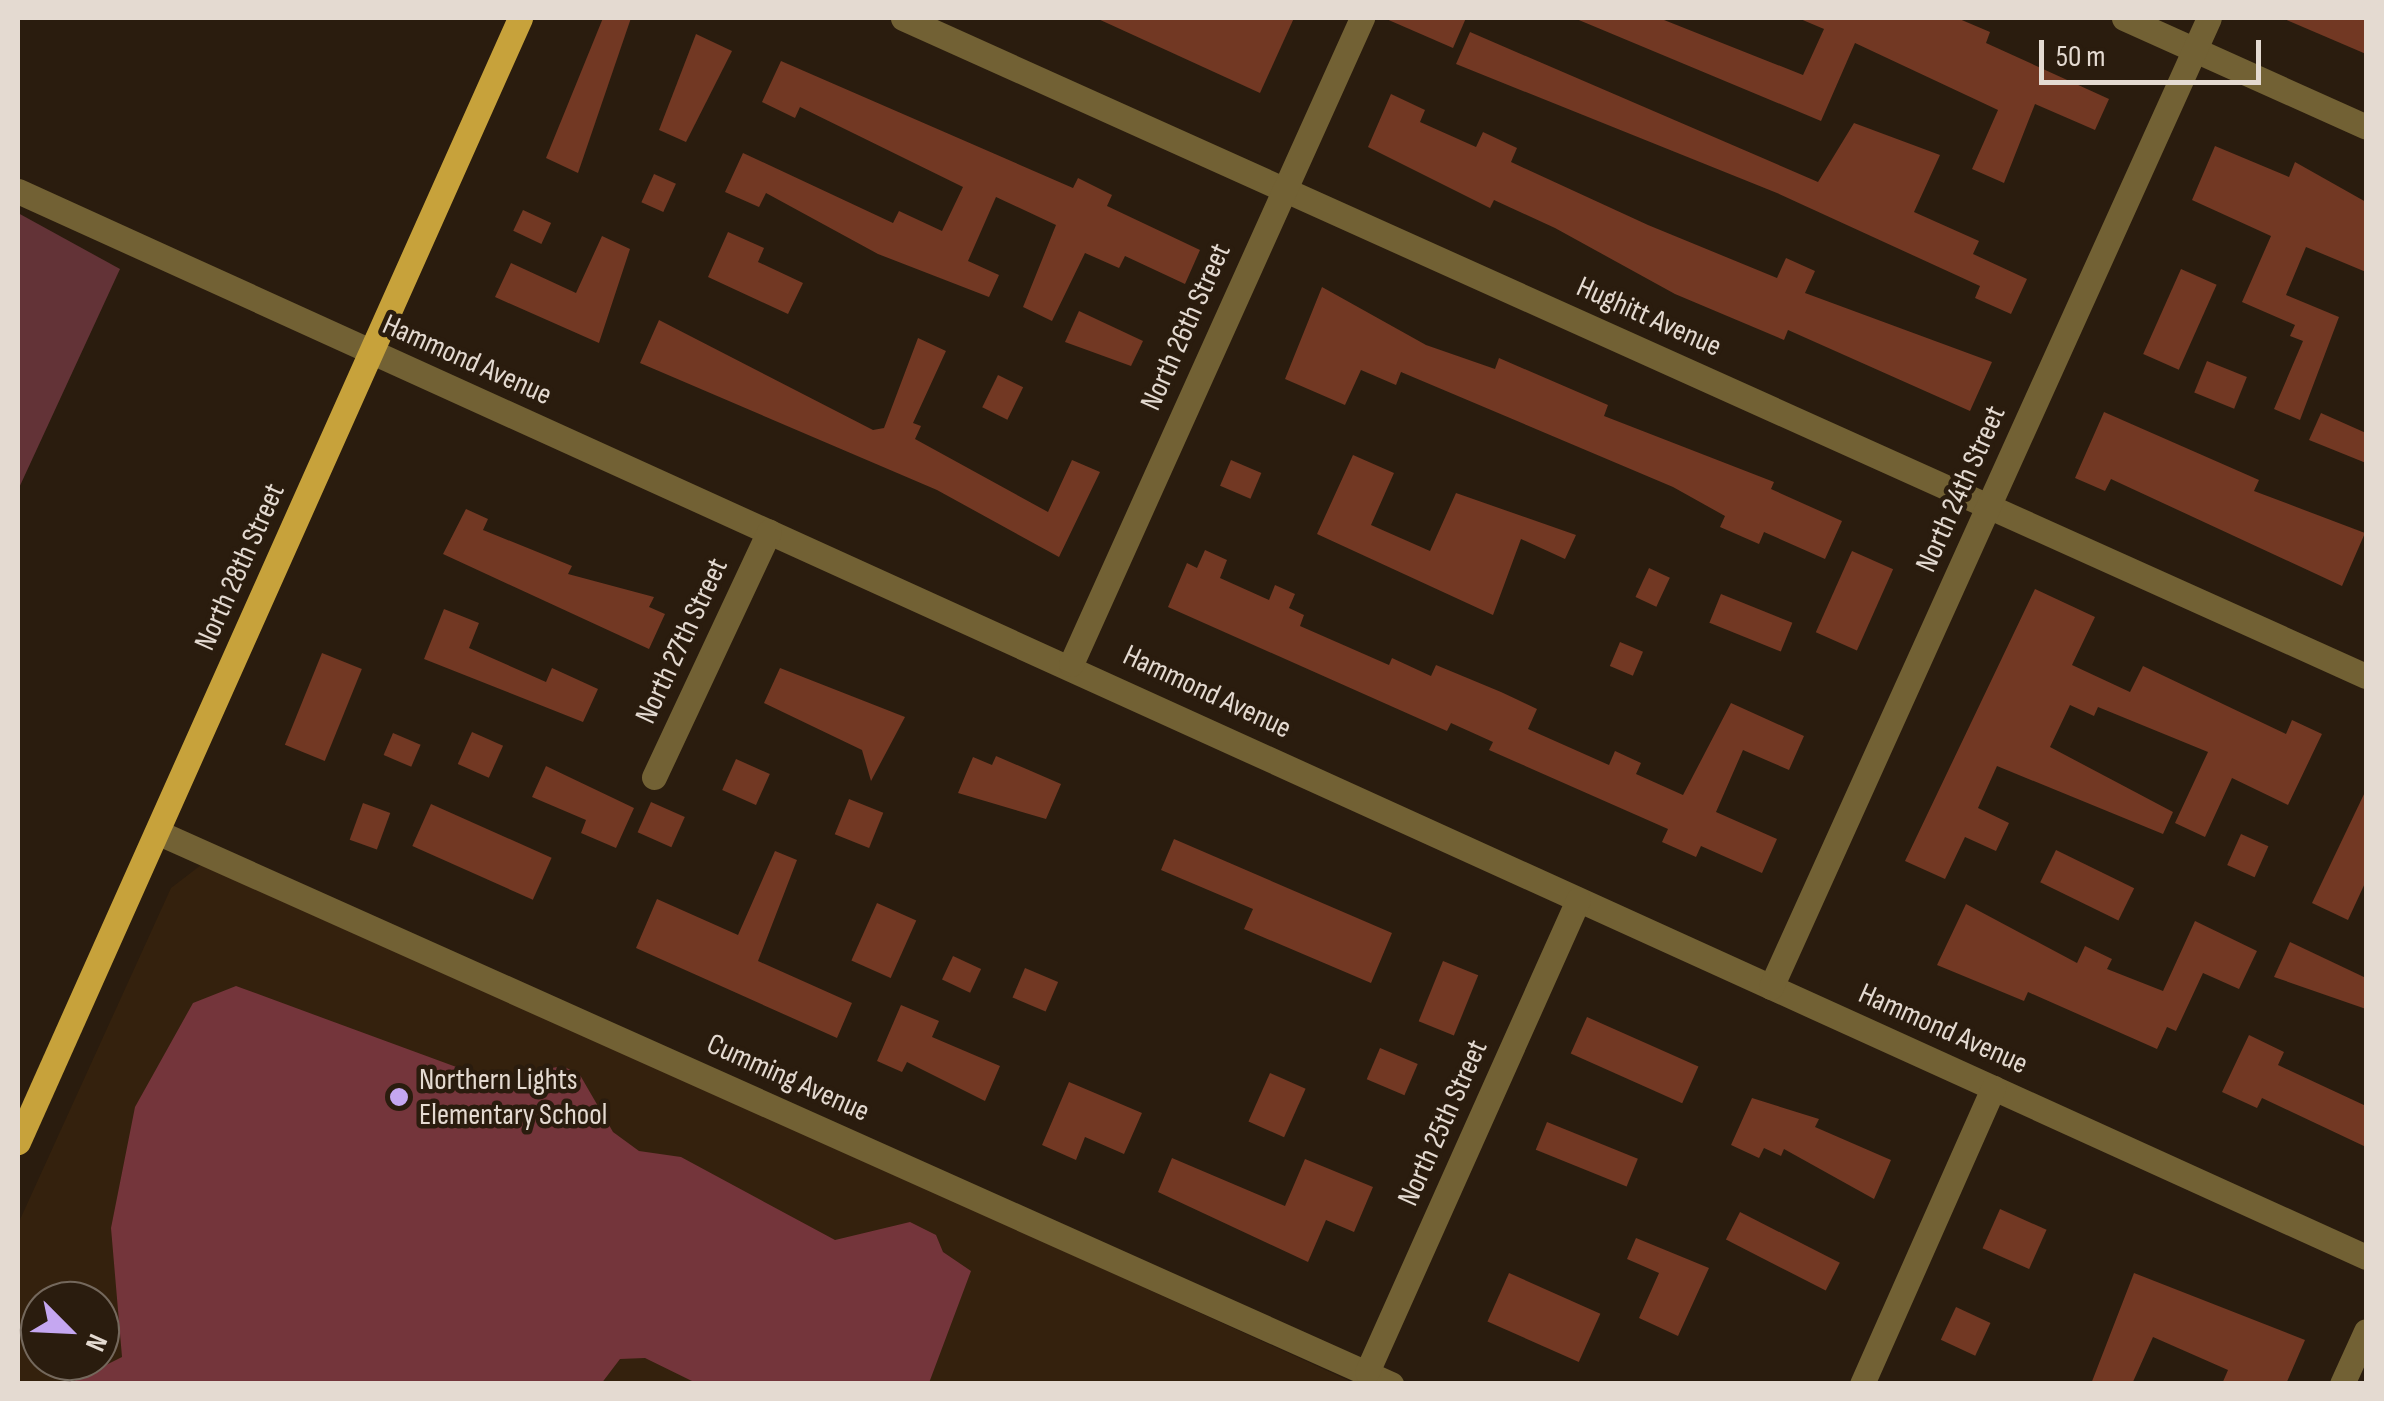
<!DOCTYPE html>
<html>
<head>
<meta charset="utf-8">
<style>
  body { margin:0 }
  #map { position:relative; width:2384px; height:1401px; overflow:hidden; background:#2a1c0e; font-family:"Sofia Sans Condensed",sans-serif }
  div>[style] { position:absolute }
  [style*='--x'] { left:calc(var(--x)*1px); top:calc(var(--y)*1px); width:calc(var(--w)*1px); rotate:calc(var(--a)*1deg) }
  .built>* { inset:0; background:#34210d }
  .green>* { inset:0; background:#633337 }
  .forest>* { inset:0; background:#74353b }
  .building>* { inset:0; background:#723823; transform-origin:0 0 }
  .minor>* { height:25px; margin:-12.5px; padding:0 12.5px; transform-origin:12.5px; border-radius:12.5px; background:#726134 }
  .major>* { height:25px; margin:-12.5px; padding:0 12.5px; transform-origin:12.5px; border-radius:12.5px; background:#c7a23b }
  .dots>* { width:28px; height:28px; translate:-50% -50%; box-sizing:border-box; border:5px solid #2a1c0e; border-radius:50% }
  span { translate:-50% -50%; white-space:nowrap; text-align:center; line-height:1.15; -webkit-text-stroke:9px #2a1c0e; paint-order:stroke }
  .street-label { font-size:30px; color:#e4dad1 }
  .poi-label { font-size:30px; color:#e4dad1 }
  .left { translate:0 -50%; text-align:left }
  .frame { position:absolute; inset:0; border:20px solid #e4dad1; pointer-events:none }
  .north { position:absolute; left:20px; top:1281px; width:100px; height:100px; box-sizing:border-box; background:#2a1c0e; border:2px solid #74685c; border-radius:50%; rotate:114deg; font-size:28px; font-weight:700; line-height:40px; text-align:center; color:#e4dad1 }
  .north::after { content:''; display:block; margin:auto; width:35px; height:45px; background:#c5a7f1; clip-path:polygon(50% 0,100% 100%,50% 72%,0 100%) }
  .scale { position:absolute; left:2039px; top:40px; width:222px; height:45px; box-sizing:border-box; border:5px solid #e4dad1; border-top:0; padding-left:12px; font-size:30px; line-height:35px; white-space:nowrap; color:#e4dad1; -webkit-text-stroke:8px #2a1c0e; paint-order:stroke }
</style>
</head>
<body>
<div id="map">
  <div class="built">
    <div style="clip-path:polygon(evenodd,201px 865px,888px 1171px,1354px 1383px,18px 1384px,18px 1224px,171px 888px,201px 865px,40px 1301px,100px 1301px,100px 1361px,40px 1361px,40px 1301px)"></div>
  </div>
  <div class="green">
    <div style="clip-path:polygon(18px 213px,120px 269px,18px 490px)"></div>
  </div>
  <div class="forest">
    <div style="clip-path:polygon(236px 986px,489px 1079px,563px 1066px,580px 1075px,613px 1132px,639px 1151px,681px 1157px,835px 1240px,910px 1222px,936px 1235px,943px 1252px,971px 1271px,929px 1383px,696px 1383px,645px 1358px,620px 1359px,601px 1384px,70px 1383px,122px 1357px,111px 1228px,135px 1107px,193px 1003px)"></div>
  </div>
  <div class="building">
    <div style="clip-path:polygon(603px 18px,631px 18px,578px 173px,546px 158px)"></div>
    <div style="clip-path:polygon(1096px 18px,1294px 18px,1260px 93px)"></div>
    <div style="clip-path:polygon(1384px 18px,1466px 18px,1453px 48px)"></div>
    <div style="clip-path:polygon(1574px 18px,1659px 18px,1803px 75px,1824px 29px,1798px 18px,1957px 18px,1990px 32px,1986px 43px,2109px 99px,2095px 130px,2035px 104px,2004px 183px,1972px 169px,1998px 110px,1855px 43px,1821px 121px)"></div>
    <div style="clip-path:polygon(2282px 18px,2366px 18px,2366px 54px)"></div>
    <div style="clip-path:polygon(1470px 32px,1818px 182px,1854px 123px,1940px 155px,1914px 212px,1979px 241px,1973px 254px,2027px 279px,2011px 314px,1975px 298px,1980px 286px,1777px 193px,1456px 64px)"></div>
    <div style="clip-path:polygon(696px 34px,732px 51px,686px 142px,659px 130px)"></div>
    <div style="clip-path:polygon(781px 61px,1073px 188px,1078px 178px,1112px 195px,1107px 206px,1200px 250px,1185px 284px,1125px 256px,1119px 268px,1085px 253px,1052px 321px,1023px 307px,1056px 225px,996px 197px,968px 261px,999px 275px,989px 297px,878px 254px,766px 193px,759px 207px,725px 192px,743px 153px,893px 223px,899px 211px,942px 231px,963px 187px,800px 107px,795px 118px,762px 102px)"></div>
    <div style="clip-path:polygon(1391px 94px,1425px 110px,1420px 122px,1476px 147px,1483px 132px,1517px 148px,1511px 162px,1648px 225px,1777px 278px,1786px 258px,1815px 271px,1805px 293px,1992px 362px,1970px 411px,1788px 330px,1784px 340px,1675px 294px,1555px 228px,1494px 200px,1490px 208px,1368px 147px)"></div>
    <div style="clip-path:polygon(2215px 146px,2289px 177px,2295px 162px,2366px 202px,2366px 272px,2306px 247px,2286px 295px,2339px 317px,2300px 420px,2274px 409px,2303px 341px,2290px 336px,2295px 325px,2242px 302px,2271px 236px,2192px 200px)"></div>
    <div style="left:654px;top:174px;width:24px;height:31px;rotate:24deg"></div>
    <div style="left:523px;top:210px;width:31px;height:23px;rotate:25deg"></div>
    <div style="clip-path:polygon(728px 232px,764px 248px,758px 262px,803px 283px,788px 314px,708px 277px)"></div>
    <div style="clip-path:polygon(602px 236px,630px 249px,599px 343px,495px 297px,511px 263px,576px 293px)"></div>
    <div style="left:2181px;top:269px;width:39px;height:93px;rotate:24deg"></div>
    <div style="clip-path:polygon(1322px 287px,1426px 345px,1495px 369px,1499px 358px,1608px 405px,1604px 416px,1774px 482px,1771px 489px,1842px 521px,1825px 559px,1764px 532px,1759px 544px,1720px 527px,1725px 516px,1673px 487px,1401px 372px,1396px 385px,1361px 370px,1345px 405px,1285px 379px)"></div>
    <div style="clip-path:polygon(1079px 311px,1143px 341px,1131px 366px,1065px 342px)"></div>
    <div style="clip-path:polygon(659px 320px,873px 430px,884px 428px,918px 338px,946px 351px,913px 423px,921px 426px,915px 439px,1048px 512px,1072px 460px,1100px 472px,1059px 557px,937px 490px,640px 363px)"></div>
    <div style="left:2207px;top:361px;width:43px;height:34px;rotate:22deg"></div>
    <div style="left:998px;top:375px;width:28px;height:36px;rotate:26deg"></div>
    <div style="clip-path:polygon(2104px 412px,2259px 480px,2254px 491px,2365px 533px,2342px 586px,2111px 479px,2105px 491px,2075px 478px)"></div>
    <div style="clip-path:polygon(2321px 413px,2366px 433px,2366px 463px,2309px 440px)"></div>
    <div style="clip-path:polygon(1353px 455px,1394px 473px,1371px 525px,1430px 551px,1456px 493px,1576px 535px,1565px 559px,1521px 539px,1493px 615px,1317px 534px)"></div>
    <div style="left:1231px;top:460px;width:33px;height:28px;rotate:23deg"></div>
    <div style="clip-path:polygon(466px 509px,488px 519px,483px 530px,572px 566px,568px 574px,654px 597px,649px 607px,665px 614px,649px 649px,443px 554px)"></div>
    <div style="clip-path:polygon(1205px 550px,1227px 560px,1220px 578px,1269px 600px,1275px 585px,1295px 594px,1289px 608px,1304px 615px,1300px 626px,1389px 665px,1392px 658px,1431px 676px,1436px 665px,1501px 692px,1537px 709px,1528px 729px,1609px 765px,1615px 751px,1641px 763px,1636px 774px,1683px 795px,1731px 703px,1804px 736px,1789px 770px,1743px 750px,1716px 812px,1777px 839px,1762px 873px,1701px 846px,1696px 857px,1662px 842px,1668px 829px,1489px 750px,1493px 742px,1451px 723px,1447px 731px,1168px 607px,1187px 563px,1197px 568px)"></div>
    <div style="left:1852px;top:551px;width:45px;height:89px;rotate:24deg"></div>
    <div style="left:1649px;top:568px;width:23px;height:32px;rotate:25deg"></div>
    <div style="clip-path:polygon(2035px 589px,2095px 617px,2072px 665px,2130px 692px,2143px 666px,2286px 734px,2292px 720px,2322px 734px,2288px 805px,2232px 778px,2205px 837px,2175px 823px,2208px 752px,2098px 707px,2094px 716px,2070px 705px,2050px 747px,2173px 812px,2163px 834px,1997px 766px,1978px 808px,2009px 823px,1996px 851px,1965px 837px,1945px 879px,1905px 861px)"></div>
    <div style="left:1721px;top:594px;width:77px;height:31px;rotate:22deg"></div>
    <div style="clip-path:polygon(444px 609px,479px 623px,469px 648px,546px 682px,552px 668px,598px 689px,583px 722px,424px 659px)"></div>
    <div style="left:1620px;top:642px;width:25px;height:26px;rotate:23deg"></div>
    <div style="left:322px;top:653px;width:43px;height:99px;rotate:22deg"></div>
    <div style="clip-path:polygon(780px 668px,905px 717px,871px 781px,862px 750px,764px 703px)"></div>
    <div style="left:472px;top:732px;width:34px;height:35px;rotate:24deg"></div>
    <div style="left:393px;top:733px;width:30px;height:24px;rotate:23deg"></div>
    <div style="clip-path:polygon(996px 756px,1061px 784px,1046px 819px,958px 793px,973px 757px,992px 765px)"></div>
    <div style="left:736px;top:759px;width:37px;height:34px;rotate:24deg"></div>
    <div style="clip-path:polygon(546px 766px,634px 808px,616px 848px,581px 833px,586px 820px,532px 797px)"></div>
    <div style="clip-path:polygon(2366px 790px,2366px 881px,2348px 920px,2312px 903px)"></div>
    <div style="left:849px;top:799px;width:37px;height:38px;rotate:22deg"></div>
    <div style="left:651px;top:802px;width:37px;height:33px;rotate:24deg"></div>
    <div style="left:363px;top:803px;width:29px;height:39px;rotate:20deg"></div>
    <div style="left:431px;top:804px;width:132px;height:46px;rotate:24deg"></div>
    <div style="left:2241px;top:834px;width:30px;height:34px;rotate:24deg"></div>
    <div style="clip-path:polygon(1174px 839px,1392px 933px,1371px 983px,1244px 929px,1253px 909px,1161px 870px)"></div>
    <div style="left:2056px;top:850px;width:87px;height:36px;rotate:26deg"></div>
    <div style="clip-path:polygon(775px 851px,797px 860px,758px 961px,852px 1003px,837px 1038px,636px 948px,657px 899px,738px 935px)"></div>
    <div style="left:877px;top:903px;width:43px;height:63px;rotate:24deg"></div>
    <div style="clip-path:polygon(1966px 904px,2077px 963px,2085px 946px,2112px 959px,2107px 969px,2163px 991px,2195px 921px,2257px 951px,2239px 989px,2203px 973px,2176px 1031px,2167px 1027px,2157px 1049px,2028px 992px,2024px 1001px,1937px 965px)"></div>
    <div style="clip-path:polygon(2290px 942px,2366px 978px,2366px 1009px,2274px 977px)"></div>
    <div style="left:953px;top:956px;width:31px;height:26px;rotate:25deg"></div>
    <div style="left:1443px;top:961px;width:38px;height:65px;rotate:22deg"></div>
    <div style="left:1025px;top:968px;width:36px;height:32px;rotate:23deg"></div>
    <div style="clip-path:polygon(901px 1005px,939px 1021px,932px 1037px,1000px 1066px,985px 1101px,907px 1062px,902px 1072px,877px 1061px)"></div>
    <div style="left:1587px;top:1017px;width:122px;height:40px;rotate:24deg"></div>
    <div style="clip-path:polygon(2249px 1035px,2284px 1052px,2278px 1065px,2366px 1106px,2366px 1147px,2262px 1098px,2257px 1108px,2222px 1092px)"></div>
    <div style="left:1380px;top:1048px;width:41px;height:34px;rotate:23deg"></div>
    <div style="left:1270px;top:1073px;width:39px;height:53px;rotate:24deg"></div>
    <div style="clip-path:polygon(1069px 1082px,1142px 1113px,1124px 1154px,1085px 1137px,1076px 1160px,1042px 1145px)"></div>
    <div style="clip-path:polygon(1752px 1098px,1819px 1119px,1815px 1127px,1891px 1160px,1874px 1199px,1784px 1149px,1781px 1156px,1764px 1148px,1759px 1158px,1731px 1145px)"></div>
    <div style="left:1547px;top:1122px;width:98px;height:30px;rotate:22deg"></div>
    <div style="clip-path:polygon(1172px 1158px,1285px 1206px,1305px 1159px,1373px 1187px,1354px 1232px,1326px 1220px,1308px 1262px,1158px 1192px)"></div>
    <div style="left:2000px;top:1209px;width:51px;height:43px;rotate:24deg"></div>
    <div style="left:1740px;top:1212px;width:112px;height:31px;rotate:27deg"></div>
    <div style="clip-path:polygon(1636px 1238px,1709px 1268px,1678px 1336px,1639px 1318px,1659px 1273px,1627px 1259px)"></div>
    <div style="left:1509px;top:1273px;width:100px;height:53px;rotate:24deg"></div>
    <div style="clip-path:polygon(2134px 1273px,2305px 1340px,2286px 1384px,2222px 1384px,2228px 1370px,2153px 1337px,2132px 1384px,2091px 1384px)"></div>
    <div style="left:1956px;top:1307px;width:38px;height:36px;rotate:25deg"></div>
  </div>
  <div class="minor">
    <div style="--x:903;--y:18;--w:1604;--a:24.22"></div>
    <div style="--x:2124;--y:18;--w:265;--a:24.2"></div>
    <div style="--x:18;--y:191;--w:2579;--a:24.42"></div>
    <div style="--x:1071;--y:664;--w:709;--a:-65.75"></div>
    <div style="--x:654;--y:777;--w:271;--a:-64.9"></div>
    <div style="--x:157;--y:832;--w:1352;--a:24.1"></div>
    <div style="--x:1771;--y:987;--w:1063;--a:-65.68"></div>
    <div style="--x:1367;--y:1372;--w:517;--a:-65.91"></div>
    <div style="--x:1862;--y:1384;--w:324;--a:-66.1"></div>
    <div style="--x:2342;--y:1384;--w:58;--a:-65.6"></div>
  </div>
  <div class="major">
    <div style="--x:18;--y:1142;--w:1231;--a:-65.93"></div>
  </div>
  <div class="dots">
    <div style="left:399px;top:1097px;background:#c5a7f1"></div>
  </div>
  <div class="street-label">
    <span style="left:1649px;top:317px;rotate:24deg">Hughitt Avenue</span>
    <span style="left:1186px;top:327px;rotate:-66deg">North 26th Street</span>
    <span style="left:467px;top:360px;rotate:24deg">Hammond Avenue</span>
    <span style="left:1961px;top:489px;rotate:-66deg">North 24th Street</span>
    <span style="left:240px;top:567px;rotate:-66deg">North 28th Street</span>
    <span style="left:682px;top:641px;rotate:-65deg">North 27th Street</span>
    <span style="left:1207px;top:692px;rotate:25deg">Hammond Avenue</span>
    <span style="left:1943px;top:1029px;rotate:24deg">Hammond Avenue</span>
    <span style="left:788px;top:1078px;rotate:24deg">Cumming Avenue</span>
    <span style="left:1443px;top:1123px;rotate:-66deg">North 25th Street</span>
  </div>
  <div class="poi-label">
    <span class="left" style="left:419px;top:1097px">Northern Lights<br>Elementary School</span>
  </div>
  <div class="frame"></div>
  <div class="north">N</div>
  <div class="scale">50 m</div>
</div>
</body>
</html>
